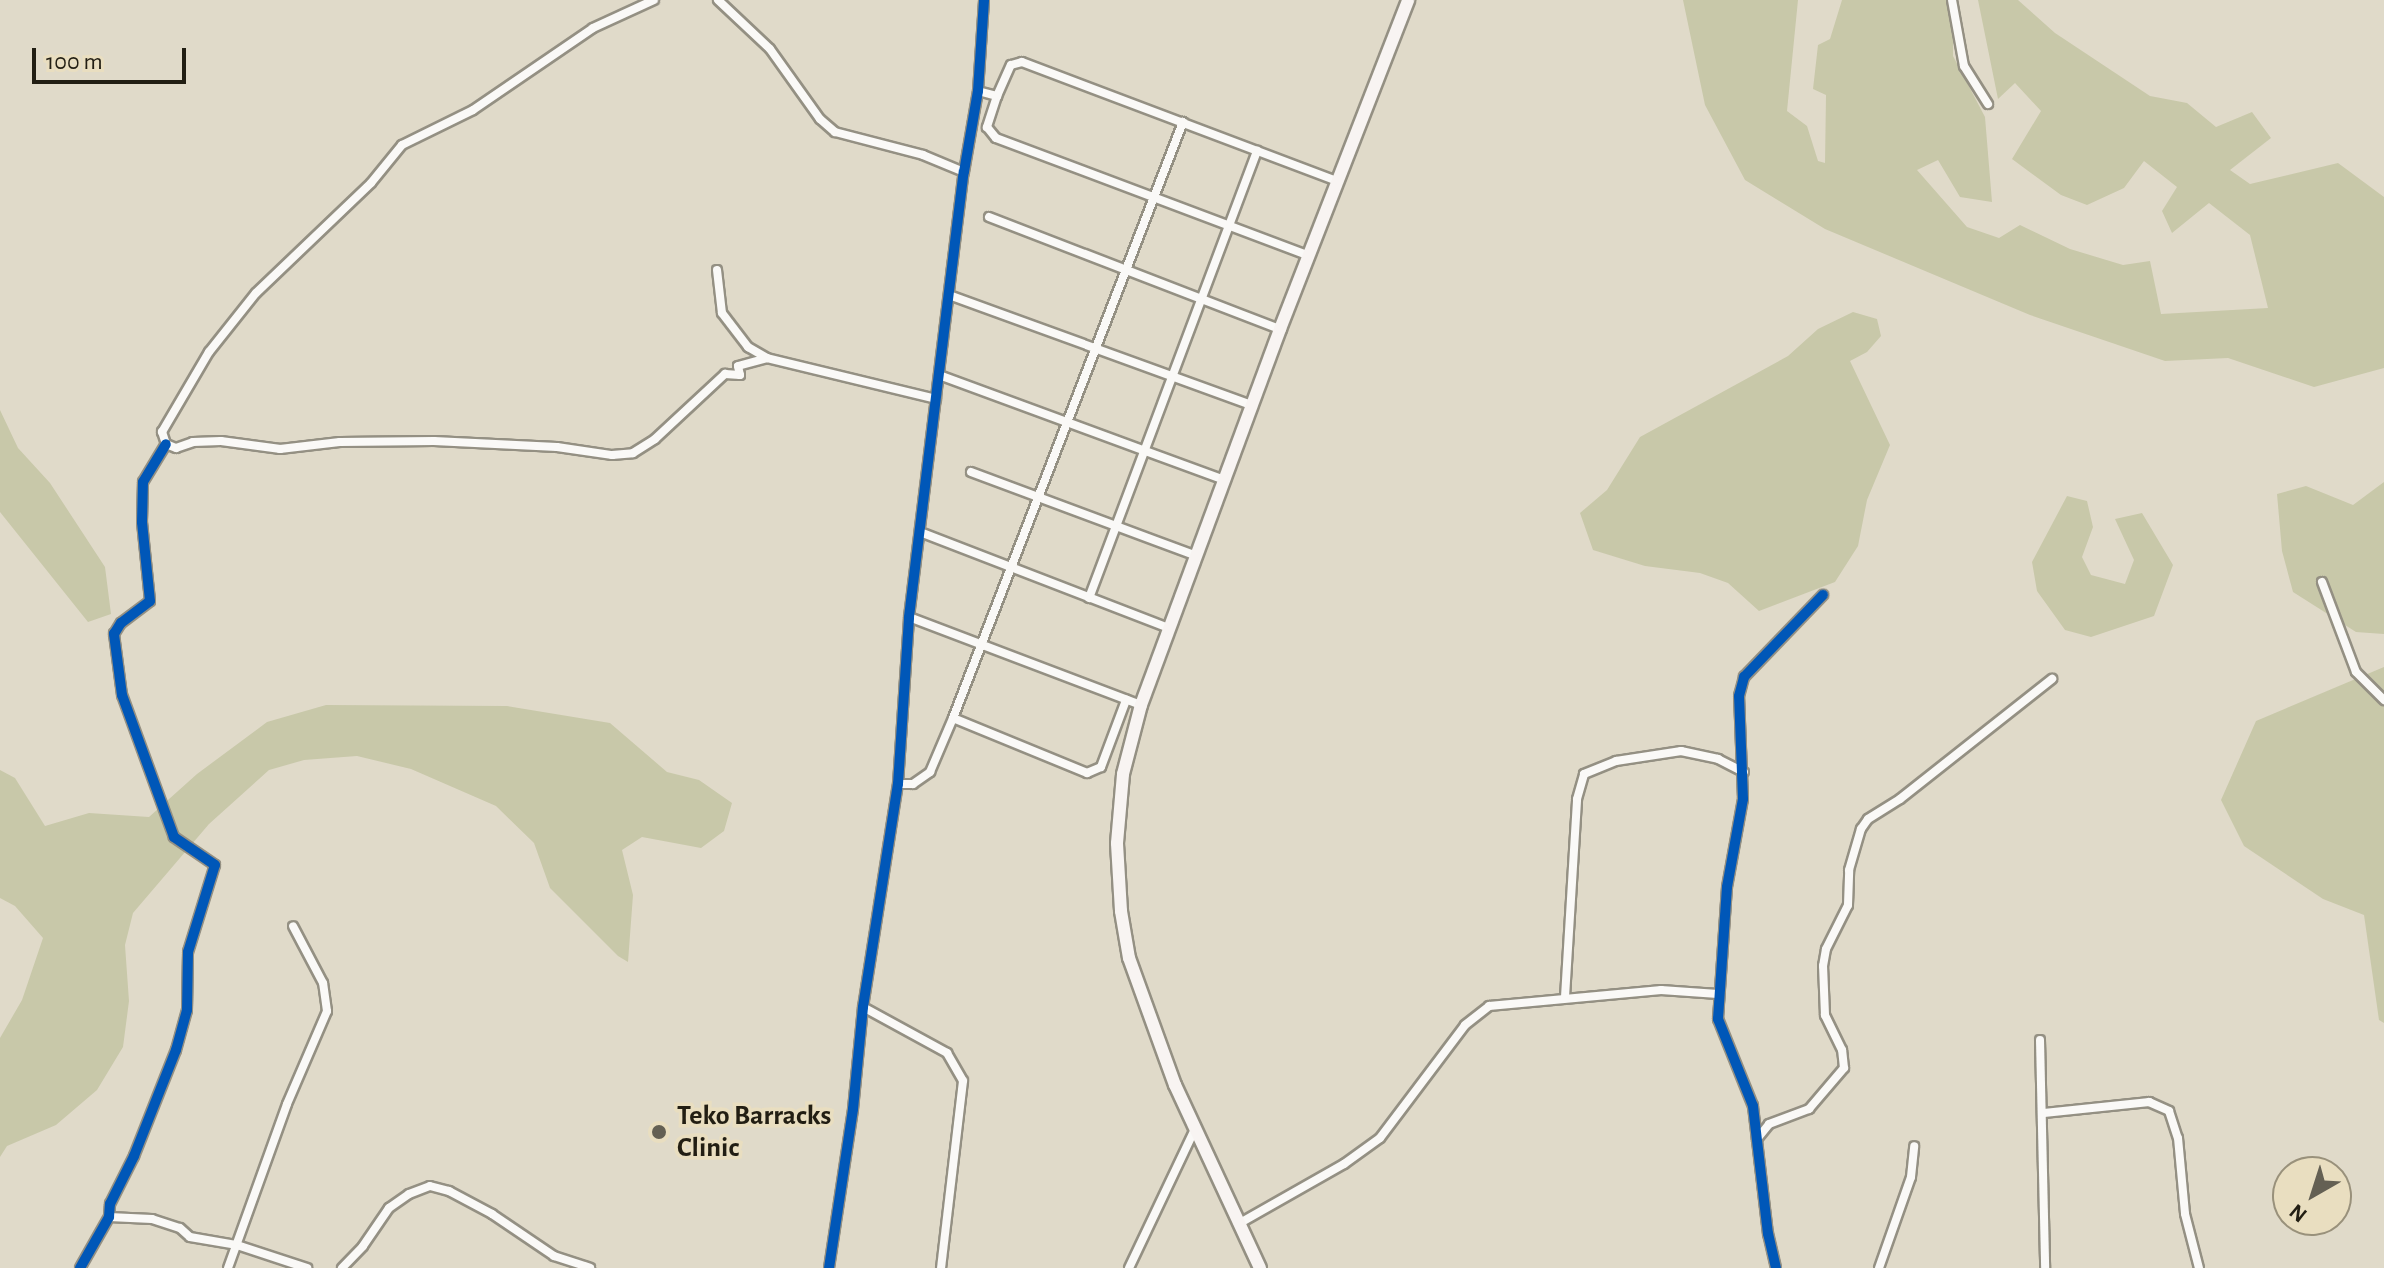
<!DOCTYPE html>
<html>
<head>
<meta charset="utf-8">
<style>
  body { margin:0 }
  #map { position:relative; width:2384px; height:1268px; overflow:hidden; background:#e0dac9; font-family:"Alegreya Sans",sans-serif }
  div>[style] { position:absolute }
  [style*='--x'] { left:calc(var(--x)*1px); top:calc(var(--y)*1px); width:calc(var(--w)*1px); rotate:calc(var(--a)*1deg) }
  .green>* { inset:0; background:#c8c8a9 }
  .roads { filter:drop-shadow(2px 0 #949083) drop-shadow(-2px 0 #949083) drop-shadow(0 2px #949083) drop-shadow(0 -2px #949083) }
  .minor>* { height:8px; margin:-4px; padding:0 4px; transform-origin:4px; border-radius:4px; background:#faf9f7 }
  .secondary>* { height:12px; margin:-6px; padding:0 6px; transform-origin:6px; border-radius:6px; background:#f8f4f2 }
  .cycleway>* { height:10px; margin:-5px; padding:0 5px; transform-origin:5px; border-radius:5px; background:#0057b8 }
  .dots>* { width:22px; height:22px; translate:-50% -50%; box-sizing:border-box; border:4px solid #e9dec0; border-radius:50% }
  span { translate:-50% -50%; white-space:nowrap; text-align:center; line-height:1.15; -webkit-text-stroke:7px #e9dec0; paint-order:stroke }
  .poi-label { font-size:28px; color:#221e13; font-weight:700 }
  .left { translate:0 -50%; text-align:left }
  .north { position:absolute; left:2272px; top:1156px; width:80px; height:80px; box-sizing:border-box; background:#e9dec0; border:2px solid #99917b; border-radius:50%; rotate:219deg; font-size:22px; font-weight:700; line-height:32px; text-align:center; color:#221e13 }
  .north::after { content:''; display:block; margin:auto; width:28px; height:36px; background:#646053; clip-path:polygon(50% 0,100% 100%,50% 72%,0 100%) }
  .scale { position:absolute; left:32px; top:48px; width:154px; height:36px; box-sizing:border-box; border:4px solid #221e13; border-top:0; padding-left:10px; font-size:24px; line-height:28px; white-space:nowrap; color:#221e13; -webkit-text-stroke:6px #e9dec0; paint-order:stroke }
</style>
</head>
<body>
<div id="map">
  <div class="green">
    <div style="clip-path:polygon(1683px 0,1798px 0,1787px 111px,1807px 126px,1818px 161px,1825px 163px,1826px 95px,1813px 89px,1818px 45px,1830px 39px,1842px 0,1953px 0,1953px 56px,1985px 117px,1992px 202px,1960px 197px,1938px 160px,1917px 170px,1967px 227px,1999px 238px,2020px 225px,2070px 249px,2123px 265px,2150px 261px,2161px 314px,2268px 308px,2250px 235px,2209px 203px,2172px 233px,2162px 211px,2177px 187px,2144px 161px,2124px 188px,2087px 205px,2061px 195px,2012px 159px,2041px 111px,2015px 83px,1998px 99px,1978px 0,2018px 0,2055px 33px,2150px 96px,2187px 103px,2216px 127px,2252px 112px,2271px 138px,2230px 170px,2250px 184px,2338px 163px,2384px 197px,2384px 368px,2314px 387px,2228px 358px,2165px 361px,2030px 315px,1825px 229px,1745px 180px,1705px 105px)"></div>
    <div style="clip-path:polygon(1853px 312px,1877px 319px,1881px 336px,1867px 352px,1850px 361px,1890px 445px,1867px 500px,1858px 546px,1835px 582px,1759px 611px,1728px 583px,1700px 573px,1645px 566px,1593px 550px,1580px 513px,1607px 490px,1640px 437px,1788px 356px,1818px 329px)"></div>
    <div style="clip-path:polygon(0 410px,18px 448px,50px 483px,105px 567px,111px 614px,88px 622px,0 512px)"></div>
    <div style="clip-path:polygon(2384px 482px,2384px 634px,2356px 632px,2293px 592px,2282px 551px,2277px 494px,2306px 486px,2353px 505px)"></div>
    <div style="clip-path:polygon(2067px 496px,2087px 501px,2093px 527px,2082px 557px,2091px 575px,2125px 584px,2134px 560px,2115px 519px,2142px 513px,2173px 565px,2154px 616px,2091px 637px,2065px 630px,2037px 591px,2032px 562px)"></div>
    <div style="clip-path:polygon(2384px 667px,2384px 1023px,2379px 1020px,2364px 915px,2323px 899px,2244px 846px,2221px 800px,2256px 721px)"></div>
    <div style="clip-path:polygon(326px 705px,507px 706px,610px 723px,667px 772px,699px 780px,732px 803px,724px 831px,701px 848px,642px 837px,622px 850px,633px 895px,628px 962px,618px 956px,550px 888px,534px 843px,496px 806px,411px 769px,357px 756px,304px 760px,269px 770px,209px 824px,133px 913px,125px 945px,129px 1001px,123px 1047px,97px 1090px,56px 1125px,7px 1146px,0 1157px,0 1038px,22px 1000px,43px 938px,15px 906px,0 898px,0 770px,15px 778px,45px 826px,89px 813px,149px 817px,197px 774px,267px 722px)"></div>
  </div>
  <div class="roads">
    <div class="minor">
      <div style="--x:718;--y:0;--w:71;--a:43.3"></div>
      <div style="--x:770;--y:49;--w:86;--a:54.5"></div>
      <div style="--x:820;--y:119;--w:20;--a:41"></div>
      <div style="--x:835;--y:132;--w:91;--a:14.6"></div>
      <div style="--x:923;--y:155;--w:44;--a:22.5"></div>
      <div style="--x:1952;--y:0;--w:67;--a:79.7"></div>
      <div style="--x:1964;--y:66;--w:45;--a:57.7"></div>
      <div style="--x:978;--y:91;--w:20;--a:15"></div>
      <div style="--x:997;--y:96;--w:34;--a:-66"></div>
      <div style="--x:1011;--y:65;--w:11;--a:-15"></div>
      <div style="--x:1022;--y:62;--w:337;--a:20.7"></div>
      <div style="--x:997;--y:96;--w:33;--a:108"></div>
      <div style="--x:987;--y:127;--w:14;--a:51"></div>
      <div style="--x:996;--y:138;--w:333;--a:20.6"></div>
      <div style="--x:989;--y:217;--w:312;--a:21.1"></div>
      <div style="--x:717;--y:270;--w:43;--a:83.4"></div>
      <div style="--x:722;--y:313;--w:43;--a:52.6"></div>
      <div style="--x:748;--y:347;--w:22;--a:30"></div>
      <div style="--x:767;--y:358;--w:174;--a:13.6"></div>
      <div style="--x:949;--y:295;--w:322;--a:20"></div>
      <div style="--x:939;--y:375;--w:305;--a:20.2"></div>
      <div style="--x:166;--y:444;--w:13;--a:-108"></div>
      <div style="--x:162;--y:432;--w:93;--a:-59.6"></div>
      <div style="--x:209;--y:352;--w:75;--a:-51.5"></div>
      <div style="--x:256;--y:293;--w:159;--a:-43.7"></div>
      <div style="--x:371;--y:183;--w:49;--a:-50.8"></div>
      <div style="--x:402;--y:145;--w:79;--a:-26.2"></div>
      <div style="--x:473;--y:110;--w:145;--a:-34.3"></div>
      <div style="--x:593;--y:28;--w:67;--a:-24.7"></div>
      <div style="--x:166;--y:444;--w:11;--a:22"></div>
      <div style="--x:176;--y:448;--w:18;--a:-19"></div>
      <div style="--x:193;--y:442;--w:28;--a:-2"></div>
      <div style="--x:221;--y:441;--w:60;--a:7.7"></div>
      <div style="--x:280;--y:449;--w:60;--a:-6.7"></div>
      <div style="--x:340;--y:442;--w:94;--a:-0.6"></div>
      <div style="--x:434;--y:441;--w:123;--a:2.8"></div>
      <div style="--x:557;--y:447;--w:56;--a:8.3"></div>
      <div style="--x:612;--y:455;--w:21;--a:-5"></div>
      <div style="--x:633;--y:453;--w:26;--a:-32"></div>
      <div style="--x:655;--y:439;--w:96;--a:-42.9"></div>
      <div style="--x:725;--y:374;--w:15;--a:4"></div>
      <div style="--x:740;--y:375;--w:9;--a:-103"></div>
      <div style="--x:738;--y:366;--w:30;--a:-15"></div>
      <div style="--x:971;--y:472;--w:241;--a:20.4"></div>
      <div style="--x:920;--y:532;--w:267;--a:21.1"></div>
      <div style="--x:2322;--y:582;--w:96;--a:69.3"></div>
      <div style="--x:2356;--y:672;--w:40;--a:45"></div>
      <div style="--x:1089;--y:598;--w:478;--a:-69.4"></div>
      <div style="--x:909;--y:617;--w:248;--a:20.8"></div>
      <div style="--x:953;--y:718;--w:145;--a:22.3"></div>
      <div style="--x:1087;--y:773;--w:15;--a:-23"></div>
      <div style="--x:1101;--y:767;--w:72;--a:-69.5"></div>
      <div style="--x:898;--y:784;--w:15;--a:0"></div>
      <div style="--x:913;--y:784;--w:21;--a:-35"></div>
      <div style="--x:930;--y:772;--w:59;--a:-66.9"></div>
      <div style="--x:953;--y:718;--w:639;--a:-68.9"></div>
      <div style="--x:1565;--y:997;--w:198;--a:-86.5"></div>
      <div style="--x:1577;--y:799;--w:26;--a:-74"></div>
      <div style="--x:1584;--y:774;--w:35;--a:-22"></div>
      <div style="--x:1616;--y:761;--w:66;--a:-8.7"></div>
      <div style="--x:1681;--y:751;--w:38;--a:12"></div>
      <div style="--x:1718;--y:759;--w:29;--a:27"></div>
      <div style="--x:863;--y:1007;--w:96;--a:28.7"></div>
      <div style="--x:947;--y:1053;--w:32;--a:60"></div>
      <div style="--x:963;--y:1081;--w:188;--a:96.7"></div>
      <div style="--x:2040;--y:1040;--w:228;--a:88.7"></div>
      <div style="--x:2044;--y:1113;--w:106;--a:-6"></div>
      <div style="--x:2149;--y:1102;--w:22;--a:24"></div>
      <div style="--x:2169;--y:1111;--w:28;--a:72"></div>
      <div style="--x:2178;--y:1138;--w:76;--a:84.7"></div>
      <div style="--x:2185;--y:1214;--w:56;--a:75.5"></div>
      <div style="--x:1757;--y:1139;--w:19;--a:-51"></div>
      <div style="--x:1769;--y:1124;--w:43;--a:-20.6"></div>
      <div style="--x:1809;--y:1109;--w:54;--a:-49.5"></div>
      <div style="--x:1844;--y:1068;--w:18;--a:-96"></div>
      <div style="--x:1842;--y:1050;--w:39;--a:-116"></div>
      <div style="--x:1825;--y:1015;--w:49;--a:-92.3"></div>
      <div style="--x:1823;--y:966;--w:17;--a:-80"></div>
      <div style="--x:1826;--y:949;--w:49;--a:-63.4"></div>
      <div style="--x:1848;--y:905;--w:35;--a:-88"></div>
      <div style="--x:1849;--y:870;--w:43;--a:-73.7"></div>
      <div style="--x:1861;--y:829;--w:12;--a:-55"></div>
      <div style="--x:1868;--y:819;--w:38;--a:-32"></div>
      <div style="--x:1900;--y:799;--w:194;--a:-38.3"></div>
      <div style="--x:109;--y:1217;--w:43;--a:2.7"></div>
      <div style="--x:152;--y:1219;--w:29;--a:18"></div>
      <div style="--x:180;--y:1228;--w:13;--a:42"></div>
      <div style="--x:190;--y:1237;--w:48;--a:9.7"></div>
      <div style="--x:237;--y:1245;--w:74;--a:18.2"></div>
      <div style="--x:1240;--y:1223;--w:120;--a:-29.6"></div>
      <div style="--x:1344;--y:1164;--w:44;--a:-35.8"></div>
      <div style="--x:1380;--y:1138;--w:141;--a:-53"></div>
      <div style="--x:1465;--y:1025;--w:31;--a:-38"></div>
      <div style="--x:1489;--y:1006;--w:173;--a:-5.3"></div>
      <div style="--x:1661;--y:990;--w:57;--a:4"></div>
      <div style="--x:80;--y:1268;--w:59;--a:-60.4"></div>
      <div style="--x:109;--y:1217;--w:13;--a:-86"></div>
      <div style="--x:110;--y:1204;--w:54;--a:-63.4"></div>
      <div style="--x:134;--y:1156;--w:114;--a:-68.4"></div>
      <div style="--x:176;--y:1050;--w:41;--a:-74.6"></div>
      <div style="--x:187;--y:1010;--w:58;--a:-89"></div>
      <div style="--x:188;--y:952;--w:91;--a:-72.8"></div>
      <div style="--x:215;--y:865;--w:50;--a:-145.7"></div>
      <div style="--x:174;--y:837;--w:151;--a:-110.1"></div>
      <div style="--x:122;--y:695;--w:62;--a:-97.5"></div>
      <div style="--x:114;--y:634;--w:13;--a:-58"></div>
      <div style="--x:121;--y:623;--w:36;--a:-37"></div>
      <div style="--x:150;--y:601;--w:79;--a:-95.8"></div>
      <div style="--x:142;--y:522;--w:40;--a:-88.6"></div>
      <div style="--x:143;--y:482;--w:44;--a:-58.8"></div>
      <div style="--x:228;--y:1268;--w:174;--a:-70.2"></div>
      <div style="--x:287;--y:1104;--w:101;--a:-66.7"></div>
      <div style="--x:327;--y:1011;--w:28;--a:-98"></div>
      <div style="--x:323;--y:983;--w:64;--a:-117.8"></div>
      <div style="--x:342;--y:1268;--w:30;--a:-46"></div>
      <div style="--x:363;--y:1246;--w:46;--a:-55.6"></div>
      <div style="--x:389;--y:1208;--w:24;--a:-35"></div>
      <div style="--x:409;--y:1194;--w:22;--a:-21"></div>
      <div style="--x:430;--y:1186;--w:20;--a:15"></div>
      <div style="--x:449;--y:1191;--w:49;--a:28.1"></div>
      <div style="--x:492;--y:1214;--w:75;--a:34.1"></div>
      <div style="--x:554;--y:1256;--w:38;--a:18"></div>
      <div style="--x:829;--y:1268;--w:161;--a:-81.4"></div>
      <div style="--x:853;--y:1109;--w:102;--a:-84.4"></div>
      <div style="--x:863;--y:1007;--w:226;--a:-81.1"></div>
      <div style="--x:898;--y:784;--w:167;--a:-86.2"></div>
      <div style="--x:909;--y:617;--w:448;--a:-83"></div>
      <div style="--x:964;--y:172;--w:82;--a:-80.2"></div>
      <div style="--x:978;--y:91;--w:91;--a:-86.2"></div>
      <div style="--x:1129;--y:1268;--w:154;--a:-64.6"></div>
      <div style="--x:1776;--y:1268;--w:35;--a:-103"></div>
      <div style="--x:1768;--y:1234;--w:129;--a:-96.7"></div>
      <div style="--x:1753;--y:1106;--w:94;--a:-111.9"></div>
      <div style="--x:1718;--y:1019;--w:132;--a:-86.1"></div>
      <div style="--x:1727;--y:887;--w:89;--a:-79.7"></div>
      <div style="--x:1743;--y:799;--w:103;--a:-92.2"></div>
      <div style="--x:1739;--y:696;--w:20;--a:-75"></div>
      <div style="--x:1744;--y:677;--w:114;--a:-46.1"></div>
      <div style="--x:1879;--y:1268;--w:96;--a:-70.6"></div>
      <div style="--x:1911;--y:1177;--w:31;--a:-84"></div>
    </div>
    <div class="secondary">
      <div style="--x:1260;--y:1268;--w:202;--a:-114.9"></div>
      <div style="--x:1175;--y:1085;--w:135;--a:-109.9"></div>
      <div style="--x:1129;--y:958;--w:48;--a:-99.7"></div>
      <div style="--x:1121;--y:911;--w:68;--a:-93.4"></div>
      <div style="--x:1117;--y:843;--w:69;--a:-85"></div>
      <div style="--x:1123;--y:774;--w:71;--a:-75.4"></div>
      <div style="--x:1141;--y:705;--w:401;--a:-69.7"></div>
      <div style="--x:1280;--y:329;--w:353;--a:-68.7"></div>
    </div>
  </div>
  <div class="cycleway">
    <div style="--x:80;--y:1268;--w:59;--a:-60.4"></div>
    <div style="--x:109;--y:1217;--w:13;--a:-86"></div>
    <div style="--x:110;--y:1204;--w:54;--a:-63.4"></div>
    <div style="--x:134;--y:1156;--w:114;--a:-68.4"></div>
    <div style="--x:176;--y:1050;--w:41;--a:-74.6"></div>
    <div style="--x:187;--y:1010;--w:58;--a:-89"></div>
    <div style="--x:188;--y:952;--w:91;--a:-72.8"></div>
    <div style="--x:215;--y:865;--w:50;--a:-145.7"></div>
    <div style="--x:174;--y:837;--w:151;--a:-110.1"></div>
    <div style="--x:122;--y:695;--w:62;--a:-97.5"></div>
    <div style="--x:114;--y:634;--w:13;--a:-58"></div>
    <div style="--x:121;--y:623;--w:36;--a:-37"></div>
    <div style="--x:150;--y:601;--w:79;--a:-95.8"></div>
    <div style="--x:142;--y:522;--w:40;--a:-88.6"></div>
    <div style="--x:143;--y:482;--w:44;--a:-58.8"></div>
    <div style="--x:829;--y:1268;--w:161;--a:-81.4"></div>
    <div style="--x:853;--y:1109;--w:102;--a:-84.4"></div>
    <div style="--x:863;--y:1007;--w:226;--a:-81.1"></div>
    <div style="--x:898;--y:784;--w:167;--a:-86.2"></div>
    <div style="--x:909;--y:617;--w:448;--a:-83"></div>
    <div style="--x:964;--y:172;--w:82;--a:-80.2"></div>
    <div style="--x:978;--y:91;--w:91;--a:-86.2"></div>
    <div style="--x:1776;--y:1268;--w:35;--a:-103"></div>
    <div style="--x:1768;--y:1234;--w:129;--a:-96.7"></div>
    <div style="--x:1753;--y:1106;--w:94;--a:-111.9"></div>
    <div style="--x:1718;--y:1019;--w:132;--a:-86.1"></div>
    <div style="--x:1727;--y:887;--w:89;--a:-79.7"></div>
    <div style="--x:1743;--y:799;--w:103;--a:-92.2"></div>
    <div style="--x:1739;--y:696;--w:20;--a:-75"></div>
    <div style="--x:1744;--y:677;--w:114;--a:-46.1"></div>
  </div>
  <div class="dots">
    <div style="left:659px;top:1132px;background:#646053"></div>
  </div>
  <div class="poi-label">
    <span class="left" style="left:677px;top:1132px">Teko Barracks<br>Clinic</span>
  </div>
  <div class="north">N</div>
  <div class="scale">100 m</div>
</div>
</body>
</html>
